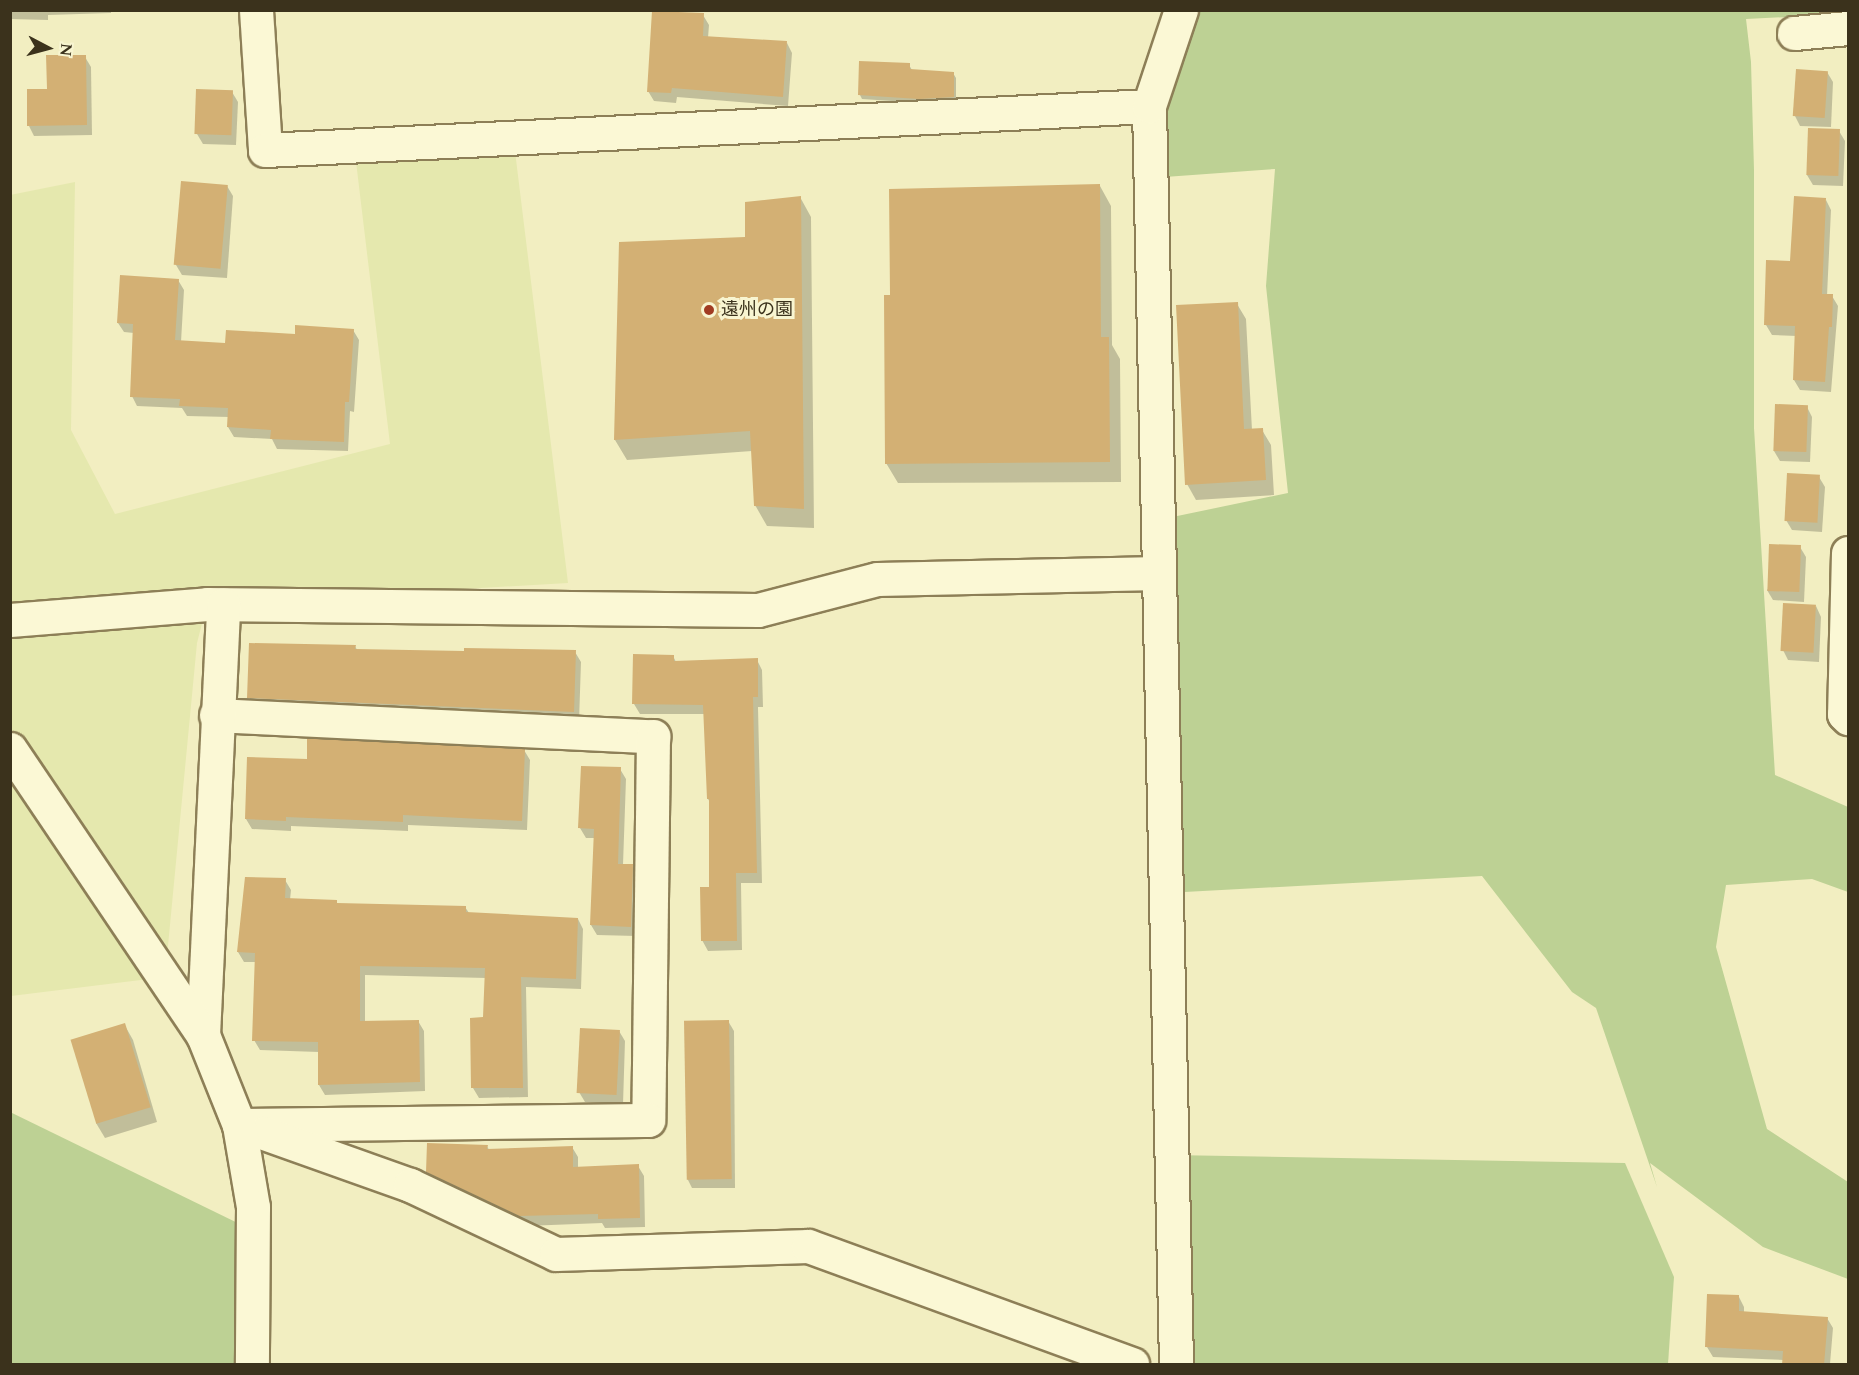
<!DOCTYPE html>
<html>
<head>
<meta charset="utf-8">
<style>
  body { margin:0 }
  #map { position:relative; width:1859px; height:1375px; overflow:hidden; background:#f2eec1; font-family:Spectral,"Noto Sans JP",serif }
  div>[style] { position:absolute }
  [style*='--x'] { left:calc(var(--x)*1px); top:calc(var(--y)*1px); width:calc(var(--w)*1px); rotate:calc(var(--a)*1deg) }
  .farmland>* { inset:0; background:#e5e8ae }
  .green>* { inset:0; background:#bdd194 }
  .shadow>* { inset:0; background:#0003 }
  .building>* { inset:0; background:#d3b074; transform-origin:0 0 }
  .roads { filter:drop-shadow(2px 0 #8d7f57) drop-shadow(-2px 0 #8d7f57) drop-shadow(0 2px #8d7f57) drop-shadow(0 -2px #8d7f57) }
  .minor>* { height:33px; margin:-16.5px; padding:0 16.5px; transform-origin:16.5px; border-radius:16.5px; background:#fbf8d5 }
  .tertiary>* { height:33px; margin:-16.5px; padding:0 16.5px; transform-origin:16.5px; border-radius:16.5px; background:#fbf8d5 }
  .dots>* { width:16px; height:16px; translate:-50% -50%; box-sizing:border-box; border:3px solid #f8f5d1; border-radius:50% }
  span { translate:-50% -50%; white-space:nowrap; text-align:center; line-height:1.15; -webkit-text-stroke:6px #f8f5d1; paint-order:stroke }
  .poi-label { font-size:18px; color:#3b321c }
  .left { translate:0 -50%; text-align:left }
  .frame { position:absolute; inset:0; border:12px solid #3b321c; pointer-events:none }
  .north { position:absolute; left:18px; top:18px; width:60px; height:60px; -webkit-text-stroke:4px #f8f5d1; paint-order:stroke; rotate:96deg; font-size:16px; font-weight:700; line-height:24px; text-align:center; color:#3b321c }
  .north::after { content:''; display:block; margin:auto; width:21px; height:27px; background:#3b321c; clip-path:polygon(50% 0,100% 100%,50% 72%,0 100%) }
</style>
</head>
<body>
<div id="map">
  <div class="farmland">
    <div style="clip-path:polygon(514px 143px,568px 583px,207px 604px,197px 643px,165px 977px,11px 996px,10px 195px,75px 182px,71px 430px,115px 514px,390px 444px,354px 145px)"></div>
  </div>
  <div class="green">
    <div style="clip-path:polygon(1188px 11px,1848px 11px,1848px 14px,1746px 19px,1751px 62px,1754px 170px,1754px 428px,1775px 775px,1848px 807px,1848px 892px,1812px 879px,1726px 885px,1716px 947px,1767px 1129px,1848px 1182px,1848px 1279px,1763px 1247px,1650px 1163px,1657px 1187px,1596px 1008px,1572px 992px,1482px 876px,1166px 893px,1158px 520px,1288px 493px,1266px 286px,1275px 169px,1151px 178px,1149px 106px)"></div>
    <div style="clip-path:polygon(10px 1112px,252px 1230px,252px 1364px,11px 1364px)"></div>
    <div style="clip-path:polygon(1171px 1155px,1625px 1163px,1674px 1277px,1668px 1364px,1176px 1364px)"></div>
  </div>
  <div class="shadow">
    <div style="clip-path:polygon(10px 10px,111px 10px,111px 13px,48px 15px,48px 20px,10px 19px)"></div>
    <div style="clip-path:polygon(703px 15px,709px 25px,708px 38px,787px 43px,792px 53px,788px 106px,677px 97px,676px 103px,654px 101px,648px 91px)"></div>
    <div style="clip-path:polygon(85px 57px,91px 67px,92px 135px,34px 136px,29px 126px,48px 90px)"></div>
    <div style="clip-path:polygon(909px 65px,912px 70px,953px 73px,956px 78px,956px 101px,922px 103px,862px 99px,860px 95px)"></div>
    <div style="clip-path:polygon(1827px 72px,1833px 82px,1831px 127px,1800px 126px,1795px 116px)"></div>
    <div style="clip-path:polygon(232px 92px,238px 102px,236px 145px,203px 144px,197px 134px)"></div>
    <div style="clip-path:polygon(1839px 131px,1845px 141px,1843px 186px,1813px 185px,1807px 175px)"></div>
    <div style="clip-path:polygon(227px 186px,233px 196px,227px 278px,182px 275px,176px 265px)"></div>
    <div style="clip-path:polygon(1100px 186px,1111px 206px,1112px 345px,1120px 359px,1121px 482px,898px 483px,886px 463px,892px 296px)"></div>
    <div style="clip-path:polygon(800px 197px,811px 217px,814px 528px,767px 526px,755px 505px,752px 451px,627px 460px,615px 440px,746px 238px)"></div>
    <div style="clip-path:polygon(1826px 200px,1831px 210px,1827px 296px,1832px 296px,1838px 306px,1831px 392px,1800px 390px,1794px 380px,1797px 336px,1772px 335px,1766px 325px,1792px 262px)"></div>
    <div style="clip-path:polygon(178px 280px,184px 290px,181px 342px,227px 345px,353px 330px,359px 340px,354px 412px,350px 411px,348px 451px,277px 449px,272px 439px,234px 437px,228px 427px,229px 417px,187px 416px,182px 408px,137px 406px,132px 396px,134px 333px,124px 332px,118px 323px)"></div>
    <div style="clip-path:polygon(1237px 304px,1246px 319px,1252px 430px,1262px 430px,1271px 445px,1274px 495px,1196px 500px,1187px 484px)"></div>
    <div style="clip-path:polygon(1807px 407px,1812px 417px,1810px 462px,1780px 461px,1774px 451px)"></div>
    <div style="clip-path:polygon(1819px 477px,1825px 487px,1822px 532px,1792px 530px,1786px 520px)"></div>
    <div style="clip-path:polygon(1800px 547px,1806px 557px,1804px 602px,1773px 600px,1767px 590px)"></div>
    <div style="clip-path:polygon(1816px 606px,1821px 617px,1819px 662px,1788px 660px,1783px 650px)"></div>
    <div style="clip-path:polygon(355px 646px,357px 650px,466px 653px,575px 652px,581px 662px,579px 722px,255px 707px,249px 697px)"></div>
    <div style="clip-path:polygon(673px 656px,676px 662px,757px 660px,762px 670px,763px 707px,758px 707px,762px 883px,741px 883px,742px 950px,708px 951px,702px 940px,710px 888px,711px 804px,708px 799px,705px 714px,640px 714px,634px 704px)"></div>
    <div style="clip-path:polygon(524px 750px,530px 760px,527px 830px,408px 825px,408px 831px,291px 826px,291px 831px,252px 829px,246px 819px,308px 761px)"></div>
    <div style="clip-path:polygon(620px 769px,626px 779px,623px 865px,632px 866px,638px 876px,636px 936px,597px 935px,591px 925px,595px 838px,586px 838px,580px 828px)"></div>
    <div style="clip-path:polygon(285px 880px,291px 890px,290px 900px,338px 904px,465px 907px,469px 913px,578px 919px,583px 929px,581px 989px,526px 987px,528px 1097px,479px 1098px,473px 1088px,484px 1019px,486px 978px,365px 975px,365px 1022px,418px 1021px,424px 1031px,425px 1091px,325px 1095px,319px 1085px,319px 1052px,260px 1050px,254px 1040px,256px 962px,244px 962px,238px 952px)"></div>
    <div style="clip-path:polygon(728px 1021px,734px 1031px,735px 1188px,692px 1188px,687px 1178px)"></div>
    <div style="clip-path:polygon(124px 1024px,133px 1040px,157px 1122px,105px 1138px,96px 1123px)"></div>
    <div style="clip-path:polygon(619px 1031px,625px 1041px,623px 1104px,585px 1102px,579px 1092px)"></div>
    <div style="clip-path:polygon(487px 1146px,489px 1150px,572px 1147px,578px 1157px,578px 1168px,638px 1166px,644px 1176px,645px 1227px,605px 1228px,602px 1223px,526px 1226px,434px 1182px,428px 1171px)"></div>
    <div style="clip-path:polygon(1739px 1297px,1744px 1307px,1744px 1313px,1827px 1318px,1833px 1328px,1830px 1364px,1784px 1364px,1784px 1360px,1713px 1357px,1707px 1347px)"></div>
  </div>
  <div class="building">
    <div style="clip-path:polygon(652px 11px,704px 13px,703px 36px,787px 41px,783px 97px,672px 88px,671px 93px,647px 92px)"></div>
    <div style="clip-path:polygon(46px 55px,86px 55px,87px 125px,27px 126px,27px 89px,47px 89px)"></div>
    <div style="clip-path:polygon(859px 61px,910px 63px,910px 69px,954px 72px,954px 97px,919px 99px,858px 95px)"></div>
    <div style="left:1796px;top:69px;width:32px;height:47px;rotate:4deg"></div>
    <div style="left:196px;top:89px;width:37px;height:45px;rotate:2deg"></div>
    <div style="left:1808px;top:128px;width:32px;height:47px;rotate:2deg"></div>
    <div style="left:181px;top:181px;width:47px;height:84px;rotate:5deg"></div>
    <div style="clip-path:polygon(1100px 184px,1101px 337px,1109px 337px,1110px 462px,885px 464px,884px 295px,890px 295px,889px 189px)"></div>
    <div style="clip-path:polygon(801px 196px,804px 509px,754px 506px,750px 431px,614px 440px,619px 242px,745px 237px,745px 202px)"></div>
    <div style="clip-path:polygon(1794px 196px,1826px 198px,1822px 294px,1833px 294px,1832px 327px,1829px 327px,1825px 382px,1793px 380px,1795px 326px,1764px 325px,1766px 260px,1790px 261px)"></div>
    <div style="clip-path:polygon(120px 275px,179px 279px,175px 340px,225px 343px,226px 330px,295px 334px,295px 325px,354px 329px,349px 402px,345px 402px,344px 442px,270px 439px,271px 430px,227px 427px,228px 408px,179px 406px,180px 399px,130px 397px,133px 324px,117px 323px)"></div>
    <div style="clip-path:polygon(1238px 302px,1244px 429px,1263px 428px,1266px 480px,1185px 485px,1176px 305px)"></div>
    <div style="left:1775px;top:404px;width:33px;height:47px;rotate:2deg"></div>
    <div style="left:1787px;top:473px;width:33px;height:48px;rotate:3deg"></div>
    <div style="left:1769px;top:544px;width:32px;height:47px;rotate:2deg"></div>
    <div style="left:1783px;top:603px;width:33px;height:48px;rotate:3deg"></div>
    <div style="clip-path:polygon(249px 643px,356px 645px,355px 649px,464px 651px,464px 648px,576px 650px,574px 712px,247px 698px)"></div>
    <div style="clip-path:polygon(633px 654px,674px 655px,674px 661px,758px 658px,758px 697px,753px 697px,757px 873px,736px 873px,737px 941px,701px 941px,700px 887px,709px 887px,709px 799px,707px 799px,703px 705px,632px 704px)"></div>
    <div style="clip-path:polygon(307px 738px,525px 749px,522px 821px,403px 815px,403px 822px,286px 817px,286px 821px,245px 819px,247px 757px,307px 759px)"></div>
    <div style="clip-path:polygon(581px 766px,621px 767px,618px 864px,633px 864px,631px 927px,590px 925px,594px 829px,578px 828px)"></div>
    <div style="clip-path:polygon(245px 877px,286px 878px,285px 898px,337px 900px,337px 903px,466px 906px,466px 912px,578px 918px,576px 979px,521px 977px,523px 1088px,471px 1088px,470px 1018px,483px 1017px,485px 968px,360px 966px,360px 1021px,419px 1020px,420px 1082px,318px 1085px,318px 1042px,252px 1041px,255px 953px,237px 952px)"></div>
    <div style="left:729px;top:1020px;width:159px;height:45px;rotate:89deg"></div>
    <div style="left:125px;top:1023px;width:88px;height:57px;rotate:73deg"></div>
    <div style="left:580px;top:1028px;width:40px;height:65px;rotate:3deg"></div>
    <div style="clip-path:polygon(427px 1143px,488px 1145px,487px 1149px,573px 1146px,573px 1167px,639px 1164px,640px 1218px,598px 1219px,598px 1214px,519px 1216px,426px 1172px)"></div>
    <div style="clip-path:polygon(1707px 1294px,1739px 1295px,1739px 1311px,1828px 1317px,1824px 1365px,1782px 1365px,1783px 1351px,1705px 1347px)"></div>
  </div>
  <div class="roads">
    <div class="minor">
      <div style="--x:256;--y:10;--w:140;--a:86.3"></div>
      <div style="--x:265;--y:150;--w:885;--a:-2.85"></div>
      <div style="--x:1794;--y:33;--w:54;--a:-5.3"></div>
      <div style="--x:1848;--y:553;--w:161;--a:91.4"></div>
      <div style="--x:1844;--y:714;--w:6;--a:45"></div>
      <div style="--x:10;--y:620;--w:198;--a:-4.6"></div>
      <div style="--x:207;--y:604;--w:551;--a:0.62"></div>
      <div style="--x:758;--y:610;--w:123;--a:-14.6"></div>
      <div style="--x:877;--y:579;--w:282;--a:-1.2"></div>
      <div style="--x:216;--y:715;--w:438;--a:2.8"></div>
      <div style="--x:653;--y:736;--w:384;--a:90.7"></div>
      <div style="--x:648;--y:1120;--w:409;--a:179.3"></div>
      <div style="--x:203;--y:1035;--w:431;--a:-87.3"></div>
      <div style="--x:264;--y:1133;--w:155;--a:19.6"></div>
      <div style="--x:410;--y:1185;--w:161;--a:25.3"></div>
      <div style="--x:556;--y:1254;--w:252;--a:-1.8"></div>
      <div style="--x:808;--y:1246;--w:345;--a:20"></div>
      <div style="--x:1176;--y:1364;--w:1258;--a:-91.23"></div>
      <div style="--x:1149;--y:106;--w:101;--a:-71.6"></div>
    </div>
    <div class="tertiary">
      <div style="--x:10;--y:749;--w:345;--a:56"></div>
      <div style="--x:203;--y:1035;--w:97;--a:68.2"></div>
      <div style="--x:239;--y:1125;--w:83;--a:80.3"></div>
      <div style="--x:253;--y:1207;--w:157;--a:90.4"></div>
    </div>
  </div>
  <div class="dots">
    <div style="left:709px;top:310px;background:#a13c22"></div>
  </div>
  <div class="poi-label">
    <span class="left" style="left:721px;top:310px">遠州の園</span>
  </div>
  <div class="frame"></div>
  <div class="north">N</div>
</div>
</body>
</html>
